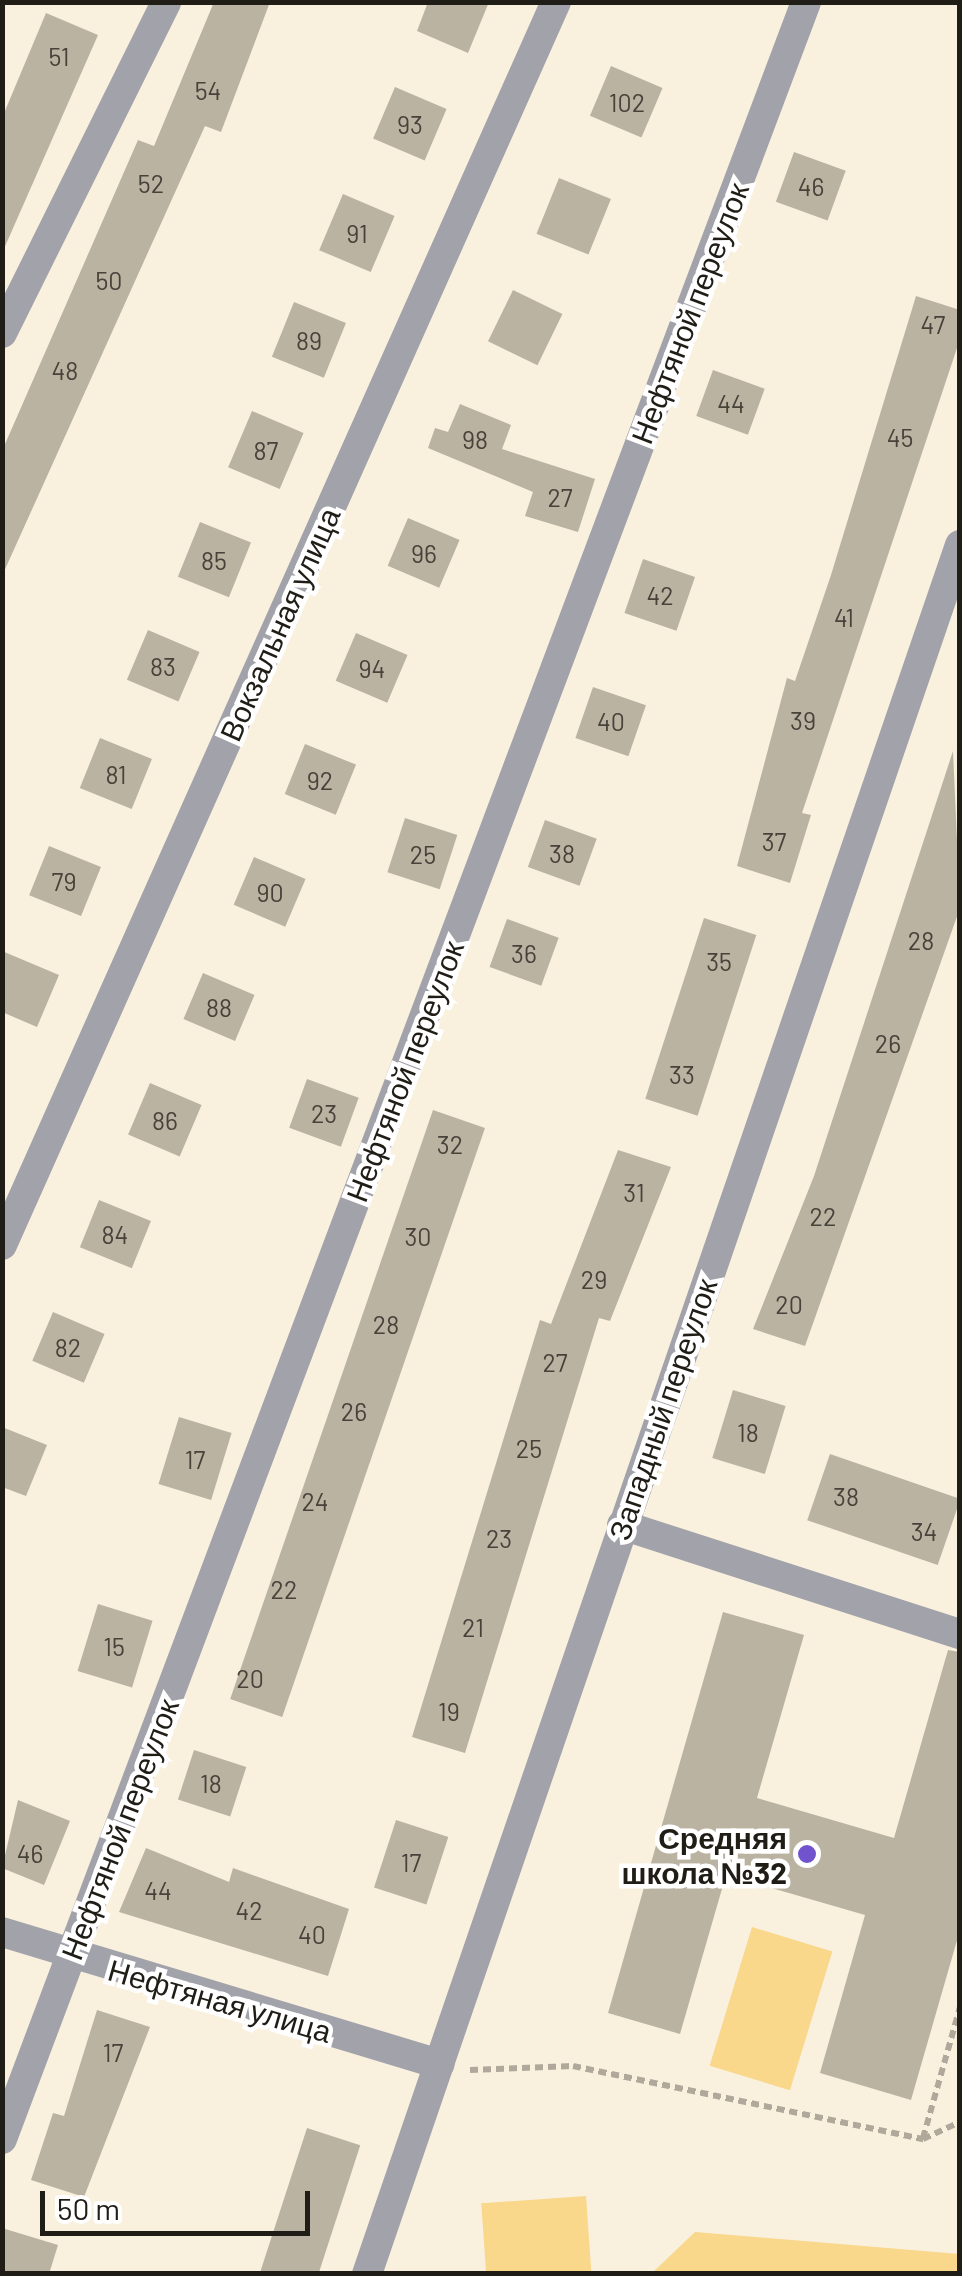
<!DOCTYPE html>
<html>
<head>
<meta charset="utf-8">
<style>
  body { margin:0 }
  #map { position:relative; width:962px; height:2276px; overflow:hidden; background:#f9f0de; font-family:Barlow,sans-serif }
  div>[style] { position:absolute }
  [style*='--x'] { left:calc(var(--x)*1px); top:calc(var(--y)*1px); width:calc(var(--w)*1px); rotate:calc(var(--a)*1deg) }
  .green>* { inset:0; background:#f9d78b; transform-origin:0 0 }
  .building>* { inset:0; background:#bbb3a2; transform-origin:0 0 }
  .path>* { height:6px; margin-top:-3px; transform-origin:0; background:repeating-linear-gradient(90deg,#b0a99b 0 8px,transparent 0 13px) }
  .street>* { height:30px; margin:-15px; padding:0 15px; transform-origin:15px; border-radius:15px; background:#a2a2aa }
  .dots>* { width:28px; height:28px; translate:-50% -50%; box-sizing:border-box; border:5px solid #fff; border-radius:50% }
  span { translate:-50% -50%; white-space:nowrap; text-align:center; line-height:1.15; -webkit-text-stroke:9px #fff; paint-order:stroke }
  .number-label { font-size:25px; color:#47423a }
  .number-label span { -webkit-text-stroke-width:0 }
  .street-label { font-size:30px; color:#201d17 }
  .poi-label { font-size:30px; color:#201d17; font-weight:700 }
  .right { translate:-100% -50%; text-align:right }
  .frame { position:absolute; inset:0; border:5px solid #201d17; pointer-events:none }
  .scale { position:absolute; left:40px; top:2191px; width:270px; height:45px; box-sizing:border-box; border:5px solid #201d17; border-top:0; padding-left:12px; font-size:30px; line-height:35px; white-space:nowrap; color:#201d17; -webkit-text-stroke:8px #fff; paint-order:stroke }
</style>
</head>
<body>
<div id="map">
  <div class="green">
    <div style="left:752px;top:1927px;width:84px;height:145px;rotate:17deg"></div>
    <div style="left:586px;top:2196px;width:77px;height:105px;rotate:86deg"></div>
    <div style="clip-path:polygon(695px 2232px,959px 2254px,959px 2273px,652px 2273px)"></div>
  </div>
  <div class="building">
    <div style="clip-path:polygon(214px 2px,270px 2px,221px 132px,205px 126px,2px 576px,2px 451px,138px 140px,154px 146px)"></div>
    <div style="clip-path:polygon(428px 2px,489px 2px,468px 53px,417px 31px)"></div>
    <div style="clip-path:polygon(46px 13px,98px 35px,3px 251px,2px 118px)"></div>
    <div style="left:611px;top:66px;width:56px;height:54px;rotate:23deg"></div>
    <div style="left:395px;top:87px;width:56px;height:56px;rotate:23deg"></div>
    <div style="left:794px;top:152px;width:55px;height:53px;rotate:20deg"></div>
    <div style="left:559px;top:178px;width:56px;height:60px;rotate:22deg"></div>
    <div style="left:343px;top:194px;width:56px;height:61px;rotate:23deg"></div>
    <div style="left:513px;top:290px;width:55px;height:57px;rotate:26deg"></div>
    <div style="clip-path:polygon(916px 296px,960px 310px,960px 339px,802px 813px,811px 815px,790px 883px,737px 866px,787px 678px,795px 681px,831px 575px)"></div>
    <div style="left:294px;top:302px;width:56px;height:59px;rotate:22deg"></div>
    <div style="left:713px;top:370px;width:55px;height:49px;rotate:20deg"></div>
    <div style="clip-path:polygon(460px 404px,511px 425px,502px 449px,595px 479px,578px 532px,525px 516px,533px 492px,428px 448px,435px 428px,448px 432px)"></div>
    <div style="left:252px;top:411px;width:56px;height:61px;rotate:23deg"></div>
    <div style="left:408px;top:518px;width:56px;height:52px;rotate:23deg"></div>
    <div style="left:200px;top:522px;width:55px;height:59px;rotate:22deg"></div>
    <div style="left:643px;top:559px;width:55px;height:57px;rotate:19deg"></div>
    <div style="left:148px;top:630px;width:56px;height:54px;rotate:23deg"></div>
    <div style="left:356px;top:633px;width:56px;height:52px;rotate:23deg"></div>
    <div style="left:593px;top:687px;width:56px;height:54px;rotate:19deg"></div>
    <div style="left:100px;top:738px;width:56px;height:54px;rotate:22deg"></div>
    <div style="left:305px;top:744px;width:55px;height:54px;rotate:22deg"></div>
    <div style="clip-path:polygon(953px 751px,960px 908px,805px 1346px,753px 1329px,814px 1176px)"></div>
    <div style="left:405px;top:818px;width:55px;height:57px;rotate:18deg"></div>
    <div style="left:545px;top:820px;width:55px;height:50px;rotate:20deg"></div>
    <div style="left:49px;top:846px;width:56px;height:53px;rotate:22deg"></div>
    <div style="left:254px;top:857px;width:56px;height:52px;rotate:23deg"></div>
    <div style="left:704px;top:918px;width:55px;height:190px;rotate:18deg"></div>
    <div style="left:507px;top:919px;width:55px;height:51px;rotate:20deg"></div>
    <div style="clip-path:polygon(2px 951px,59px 975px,37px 1027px,2px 1012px)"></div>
    <div style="left:203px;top:973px;width:56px;height:50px;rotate:23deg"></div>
    <div style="left:307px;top:1079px;width:55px;height:52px;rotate:20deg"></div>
    <div style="left:150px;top:1083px;width:56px;height:56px;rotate:23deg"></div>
    <div style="left:433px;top:1110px;width:55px;height:623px;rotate:19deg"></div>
    <div style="clip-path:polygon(618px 1150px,671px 1167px,610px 1321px,599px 1318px,465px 1753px,412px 1737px,540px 1320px,551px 1324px)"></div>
    <div style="left:99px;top:1200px;width:56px;height:51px;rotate:22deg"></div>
    <div style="left:53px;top:1312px;width:56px;height:53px;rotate:23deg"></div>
    <div style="left:733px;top:1390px;width:55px;height:71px;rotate:17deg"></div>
    <div style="left:179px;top:1417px;width:55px;height:70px;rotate:17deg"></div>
    <div style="clip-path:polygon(2px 1427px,47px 1445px,26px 1496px,2px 1487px)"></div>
    <div style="left:830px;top:1454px;width:138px;height:70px;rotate:19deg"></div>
    <div style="left:98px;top:1604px;width:57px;height:70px;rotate:17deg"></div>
    <div style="clip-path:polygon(723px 1612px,804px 1635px,757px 1798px,894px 1838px,948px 1650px,960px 1652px,960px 1930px,911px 2100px,820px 2073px,865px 1915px,726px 1875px,680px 2034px,608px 2013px)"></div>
    <div style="left:194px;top:1750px;width:55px;height:52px;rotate:18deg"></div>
    <div style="clip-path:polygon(18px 1800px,70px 1821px,44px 1885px,2px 1868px)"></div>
    <div style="left:396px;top:1820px;width:55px;height:71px;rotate:18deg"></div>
    <div style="clip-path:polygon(146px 1848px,229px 1882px,233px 1868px,349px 1909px,328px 1976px,119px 1912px)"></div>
    <div style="clip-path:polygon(97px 2010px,150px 2027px,84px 2197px,31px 2180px,53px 2113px,64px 2116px)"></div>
    <div style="left:307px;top:2128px;width:56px;height:153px;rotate:18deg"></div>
    <div style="clip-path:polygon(2px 2228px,58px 2245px,49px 2274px,2px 2274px)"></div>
  </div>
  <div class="path">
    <div style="--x:470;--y:2070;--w:103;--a:-2.2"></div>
    <div style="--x:573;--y:2066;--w:358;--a:11.8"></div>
    <div style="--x:923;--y:2139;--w:41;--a:-24.7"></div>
    <div style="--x:923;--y:2138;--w:136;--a:-74.2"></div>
  </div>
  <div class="street">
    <div style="--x:2;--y:333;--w:369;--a:-63.6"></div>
    <div style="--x:2;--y:1245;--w:1361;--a:-65.98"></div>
    <div style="--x:622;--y:1525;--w:355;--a:17.9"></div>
    <div style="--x:2;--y:1932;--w:457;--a:16.8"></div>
    <div style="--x:2;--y:2139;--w:2283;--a:-69.38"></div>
    <div style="--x:367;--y:2274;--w:1828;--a:-71.07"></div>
  </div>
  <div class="dots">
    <div style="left:807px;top:1854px;background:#7154cd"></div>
  </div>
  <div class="number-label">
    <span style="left:59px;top:56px">51</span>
    <span style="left:208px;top:90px">54</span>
    <span style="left:627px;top:102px">102</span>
    <span style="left:410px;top:124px">93</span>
    <span style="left:151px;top:183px">52</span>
    <span style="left:811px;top:186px">46</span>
    <span style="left:357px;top:233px">91</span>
    <span style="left:109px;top:280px">50</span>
    <span style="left:933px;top:324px">47</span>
    <span style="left:309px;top:340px">89</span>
    <span style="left:65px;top:370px">48</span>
    <span style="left:731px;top:403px">44</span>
    <span style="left:900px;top:437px">45</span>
    <span style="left:475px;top:439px">98</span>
    <span style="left:266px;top:450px">87</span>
    <span style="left:560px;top:497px">27</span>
    <span style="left:424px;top:553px">96</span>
    <span style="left:214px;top:560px">85</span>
    <span style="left:660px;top:595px">42</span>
    <span style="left:844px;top:617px">41</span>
    <span style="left:163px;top:666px">83</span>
    <span style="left:372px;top:668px">94</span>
    <span style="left:803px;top:720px">39</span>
    <span style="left:611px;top:721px">40</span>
    <span style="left:116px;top:774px">81</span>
    <span style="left:320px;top:780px">92</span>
    <span style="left:774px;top:841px">37</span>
    <span style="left:562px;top:853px">38</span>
    <span style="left:423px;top:854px">25</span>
    <span style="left:64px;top:881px">79</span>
    <span style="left:270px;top:892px">90</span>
    <span style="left:921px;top:940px">28</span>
    <span style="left:524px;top:953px">36</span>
    <span style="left:719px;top:961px">35</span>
    <span style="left:219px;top:1007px">88</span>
    <span style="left:888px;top:1043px">26</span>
    <span style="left:682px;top:1074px">33</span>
    <span style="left:324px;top:1113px">23</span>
    <span style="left:165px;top:1120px">86</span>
    <span style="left:450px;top:1144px">32</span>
    <span style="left:634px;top:1192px">31</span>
    <span style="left:823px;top:1216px">22</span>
    <span style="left:115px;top:1234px">84</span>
    <span style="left:418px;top:1236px">30</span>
    <span style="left:594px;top:1279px">29</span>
    <span style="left:789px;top:1304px">20</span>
    <span style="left:386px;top:1324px">28</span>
    <span style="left:68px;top:1347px">82</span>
    <span style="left:555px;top:1362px">27</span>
    <span style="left:354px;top:1411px">26</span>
    <span style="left:748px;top:1432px">18</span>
    <span style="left:529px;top:1448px">25</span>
    <span style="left:195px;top:1459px">17</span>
    <span style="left:846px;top:1496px">38</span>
    <span style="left:315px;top:1501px">24</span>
    <span style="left:924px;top:1531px">34</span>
    <span style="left:499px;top:1538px">23</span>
    <span style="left:284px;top:1589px">22</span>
    <span style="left:473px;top:1627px">21</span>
    <span style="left:114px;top:1646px">15</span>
    <span style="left:250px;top:1678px">20</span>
    <span style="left:449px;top:1711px">19</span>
    <span style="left:211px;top:1783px">18</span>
    <span style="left:30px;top:1853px">46</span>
    <span style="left:411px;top:1862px">17</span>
    <span style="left:158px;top:1890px">44</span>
    <span style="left:249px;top:1910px">42</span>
    <span style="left:312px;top:1934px">40</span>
    <span style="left:113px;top:2052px">17</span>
  </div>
  <div class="street-label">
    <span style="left:689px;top:313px;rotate:-69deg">Нефтяной переулок</span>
    <span style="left:279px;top:624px;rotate:-66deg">Вокзальная улица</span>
    <span style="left:404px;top:1071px;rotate:-69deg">Нефтяной переулок</span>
    <span style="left:662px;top:1409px;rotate:-71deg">Западный переулок</span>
    <span style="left:119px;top:1829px;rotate:-69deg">Нефтяной переулок</span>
    <span style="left:220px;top:2000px;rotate:16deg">Нефтяная улица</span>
  </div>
  <div class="poi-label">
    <span class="right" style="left:787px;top:1854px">Средняя<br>школа №32</span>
  </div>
  <div class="frame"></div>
  <div class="scale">50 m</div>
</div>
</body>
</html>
